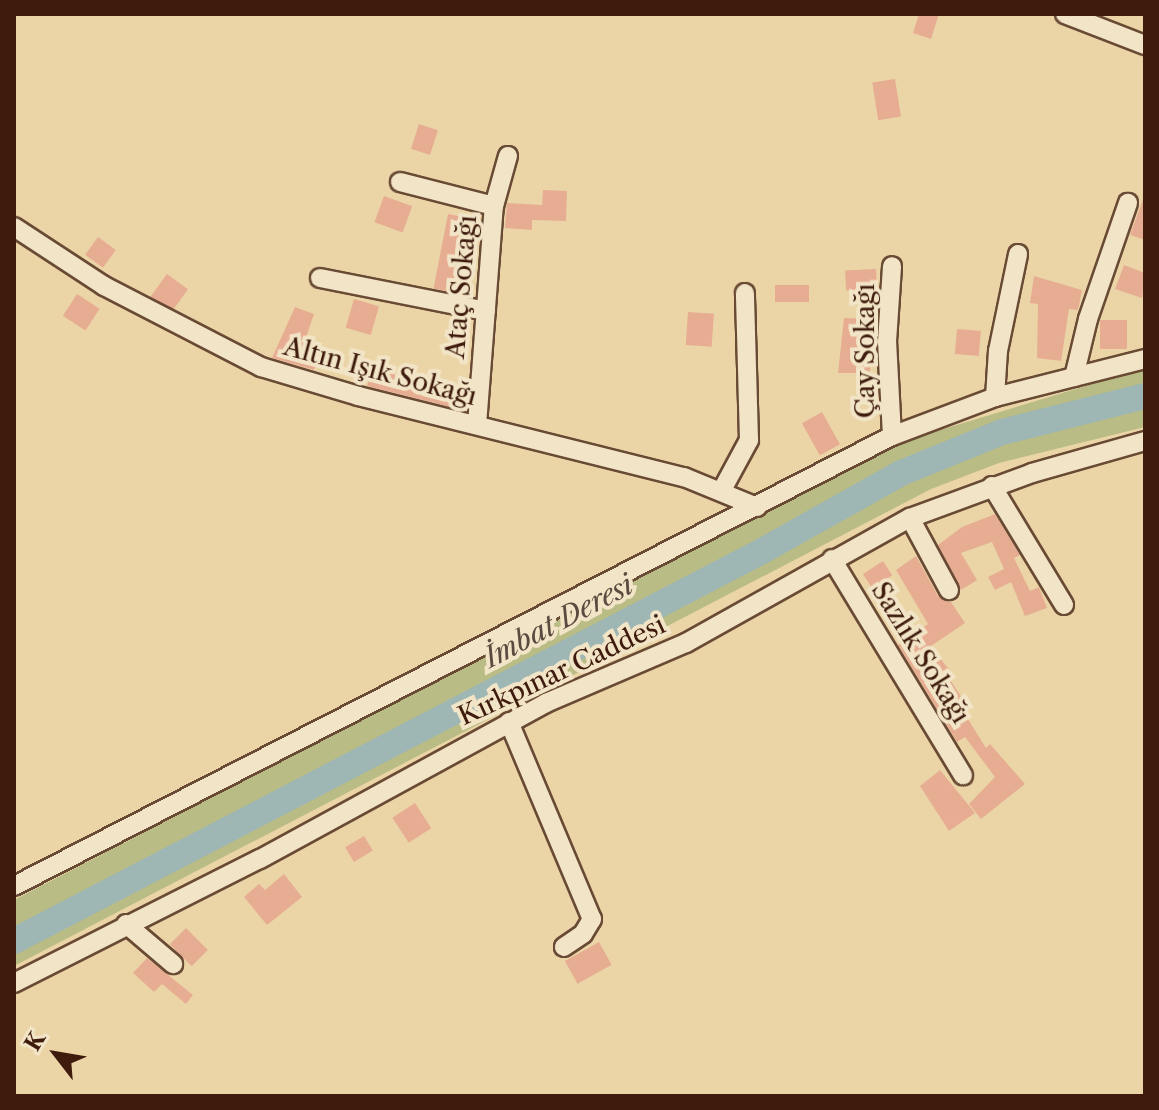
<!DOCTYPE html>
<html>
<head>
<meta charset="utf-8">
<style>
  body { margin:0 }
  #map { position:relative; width:1159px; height:1110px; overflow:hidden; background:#ebd5a7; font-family:"Libre Caslon Text",serif }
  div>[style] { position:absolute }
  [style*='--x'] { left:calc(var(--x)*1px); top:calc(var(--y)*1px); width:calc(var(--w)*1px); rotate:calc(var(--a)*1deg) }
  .green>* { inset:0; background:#babc85 }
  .river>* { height:26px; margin:-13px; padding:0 13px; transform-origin:13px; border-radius:13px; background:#9eb6b4 }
  .building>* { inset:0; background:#e7ad92; transform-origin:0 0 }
  .roads { filter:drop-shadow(2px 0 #694a34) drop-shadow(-2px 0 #694a34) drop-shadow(0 2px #694a34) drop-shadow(0 -2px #694a34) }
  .minor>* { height:18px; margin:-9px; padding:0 9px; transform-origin:9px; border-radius:9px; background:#f2e4c6 }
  span { translate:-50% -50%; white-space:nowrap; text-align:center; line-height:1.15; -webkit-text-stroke:8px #f2e4c6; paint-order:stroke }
  .street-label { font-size:26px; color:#3e1b0d }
  .water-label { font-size:28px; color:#5b4a3f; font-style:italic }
  .frame { position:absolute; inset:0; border:16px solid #3e1b0d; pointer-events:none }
  .north { position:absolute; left:16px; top:1014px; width:80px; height:80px; -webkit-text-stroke:6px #f2e4c6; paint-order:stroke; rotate:301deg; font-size:22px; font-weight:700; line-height:32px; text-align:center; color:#3e1b0d }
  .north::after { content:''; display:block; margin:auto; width:28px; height:36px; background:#3e1b0d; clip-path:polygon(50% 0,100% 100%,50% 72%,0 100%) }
</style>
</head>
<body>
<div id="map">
  <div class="green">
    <div style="clip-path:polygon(1145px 368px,1145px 427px,999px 463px,931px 489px,14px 966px,14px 900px,894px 444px)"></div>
  </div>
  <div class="river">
    <div style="--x:14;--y:941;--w:846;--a:-27.53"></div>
    <div style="--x:764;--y:550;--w:157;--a:-29.3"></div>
    <div style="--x:901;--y:473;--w:109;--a:-22.1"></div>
    <div style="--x:1002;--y:432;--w:147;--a:-14.1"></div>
  </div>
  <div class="building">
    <div style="clip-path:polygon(919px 14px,939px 14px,931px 39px,913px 33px)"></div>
    <div style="left:895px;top:79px;width:38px;height:23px;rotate:81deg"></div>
    <div style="left:419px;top:124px;width:20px;height:26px;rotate:18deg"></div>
    <div style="clip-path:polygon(543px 190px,567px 191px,566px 221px,532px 220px,532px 230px,505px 228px,507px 203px,542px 205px)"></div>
    <div style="clip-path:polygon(1145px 194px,1145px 240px,1130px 235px)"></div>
    <div style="left:384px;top:196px;width:30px;height:28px;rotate:20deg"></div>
    <div style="left:448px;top:214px;width:26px;height:76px;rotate:11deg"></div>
    <div style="left:98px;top:237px;width:22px;height:22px;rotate:36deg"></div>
    <div style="clip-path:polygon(1124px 265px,1145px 273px,1142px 298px,1115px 289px)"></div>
    <div style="left:876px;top:269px;width:20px;height:31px;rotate:87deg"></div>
    <div style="left:167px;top:274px;width:26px;height:28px;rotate:36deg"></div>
    <div style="clip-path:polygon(1034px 276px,1082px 290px,1078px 310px,1069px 309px,1061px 361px,1037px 358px,1038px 304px,1030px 303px)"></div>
    <div style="left:775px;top:285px;width:34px;height:17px"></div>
    <div style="left:77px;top:294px;width:27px;height:26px;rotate:33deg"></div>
    <div style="left:354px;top:299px;width:26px;height:30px;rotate:16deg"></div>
    <div style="clip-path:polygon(295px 307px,314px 314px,302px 349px,319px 355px,314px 370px,272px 358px)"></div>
    <div style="left:688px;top:312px;width:26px;height:33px;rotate:4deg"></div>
    <div style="clip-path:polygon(844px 318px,871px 319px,870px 373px,838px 373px)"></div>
    <div style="left:1100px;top:320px;width:27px;height:29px"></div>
    <div style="left:957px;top:329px;width:24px;height:25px;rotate:5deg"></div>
    <div style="clip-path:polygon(372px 370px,454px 385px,450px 407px,367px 386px)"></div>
    <div style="left:822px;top:412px;width:37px;height:23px;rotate:61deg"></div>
    <div style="clip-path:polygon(995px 514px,1020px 555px,1014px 558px,1030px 591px,1039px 587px,1047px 608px,1025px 616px,1011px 582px,995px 590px,988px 577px,1004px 569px,992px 542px,961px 553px,977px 580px,961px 590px,938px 545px,962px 527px)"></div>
    <div style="clip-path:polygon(916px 556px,938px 596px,951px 602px,965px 623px,931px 646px,953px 675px,949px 678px,966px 704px,961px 708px,986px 748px,990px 744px,1025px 784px,981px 819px,969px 804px,995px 777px,965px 737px,957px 742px,898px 645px,928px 624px,896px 570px)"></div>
    <div style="left:883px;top:561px;width:17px;height:24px;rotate:57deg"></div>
    <div style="clip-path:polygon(940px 770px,975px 813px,949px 831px,920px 786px)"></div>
    <div style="left:415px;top:803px;width:30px;height:27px;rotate:57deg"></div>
    <div style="left:364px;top:836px;width:17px;height:22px;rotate:59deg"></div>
    <div style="clip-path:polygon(284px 874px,302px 897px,267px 925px,244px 897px,259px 884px,265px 890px)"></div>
    <div style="left:186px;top:928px;width:31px;height:23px;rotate:45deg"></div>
    <div style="left:599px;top:942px;width:26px;height:39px;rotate:61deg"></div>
    <div style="clip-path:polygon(147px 958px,193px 995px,186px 1004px,162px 984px,154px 992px,133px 973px)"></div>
  </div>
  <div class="roads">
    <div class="minor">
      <div style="--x:1065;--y:14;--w:86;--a:21.2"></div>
      <div style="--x:400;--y:182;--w:97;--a:14.3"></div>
      <div style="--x:14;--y:227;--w:108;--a:33.2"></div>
      <div style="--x:104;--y:286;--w:177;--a:27.3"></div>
      <div style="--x:261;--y:367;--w:101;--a:16.6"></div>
      <div style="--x:358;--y:396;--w:336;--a:14"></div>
      <div style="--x:684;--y:477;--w:79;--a:22.3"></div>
      <div style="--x:320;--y:278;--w:169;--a:11.2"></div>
      <div style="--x:1074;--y:377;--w:60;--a:-76.4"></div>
      <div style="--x:1088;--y:319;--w:123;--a:-71"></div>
      <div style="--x:995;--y:397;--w:46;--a:-86.3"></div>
      <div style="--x:998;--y:351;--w:99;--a:-78.3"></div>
      <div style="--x:477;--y:425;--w:220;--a:-85.6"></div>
      <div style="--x:494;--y:206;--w:52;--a:-74.4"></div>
      <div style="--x:892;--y:436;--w:94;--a:-93"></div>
      <div style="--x:887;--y:342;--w:76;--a:-86.2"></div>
      <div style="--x:992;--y:486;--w:139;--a:58.8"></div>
      <div style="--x:722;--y:490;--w:57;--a:-61.6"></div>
      <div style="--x:749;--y:440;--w:147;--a:-91.6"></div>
      <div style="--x:910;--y:518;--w:82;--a:61.6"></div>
      <div style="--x:832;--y:559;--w:253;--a:58.8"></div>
      <div style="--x:509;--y:722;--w:214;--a:67.2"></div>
      <div style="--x:592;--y:919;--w:17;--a:121"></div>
      <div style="--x:583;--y:934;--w:23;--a:146"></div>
      <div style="--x:14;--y:886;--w:987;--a:-27.14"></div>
      <div style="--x:892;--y:436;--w:110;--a:-20.7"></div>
      <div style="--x:995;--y:397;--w:155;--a:-14.2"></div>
      <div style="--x:126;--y:924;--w:62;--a:40.4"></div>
      <div style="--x:14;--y:983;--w:275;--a:-26.8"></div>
      <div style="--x:260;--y:859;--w:326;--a:-28.6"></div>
      <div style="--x:546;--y:703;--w:152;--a:-23.2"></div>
      <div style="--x:686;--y:643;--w:257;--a:-29.2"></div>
      <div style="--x:910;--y:518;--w:130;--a:-20.2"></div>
      <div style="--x:1032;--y:473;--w:117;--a:-15.8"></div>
    </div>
  </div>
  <div class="street-label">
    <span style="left:462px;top:287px;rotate:-85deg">Ataç Sokağı</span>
    <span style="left:866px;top:351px;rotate:-90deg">Çay Sokağı</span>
    <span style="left:380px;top:372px;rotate:15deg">Altın Işık Sokağı</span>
    <span style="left:920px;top:653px;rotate:58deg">Sazlık Sokağı</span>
    <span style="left:562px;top:671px;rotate:-25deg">Kırkpınar Caddesi</span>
  </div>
  <div class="water-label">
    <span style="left:558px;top:621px;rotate:-28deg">İmbat Deresi</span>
  </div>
  <div class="frame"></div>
  <div class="north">K</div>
</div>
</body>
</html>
